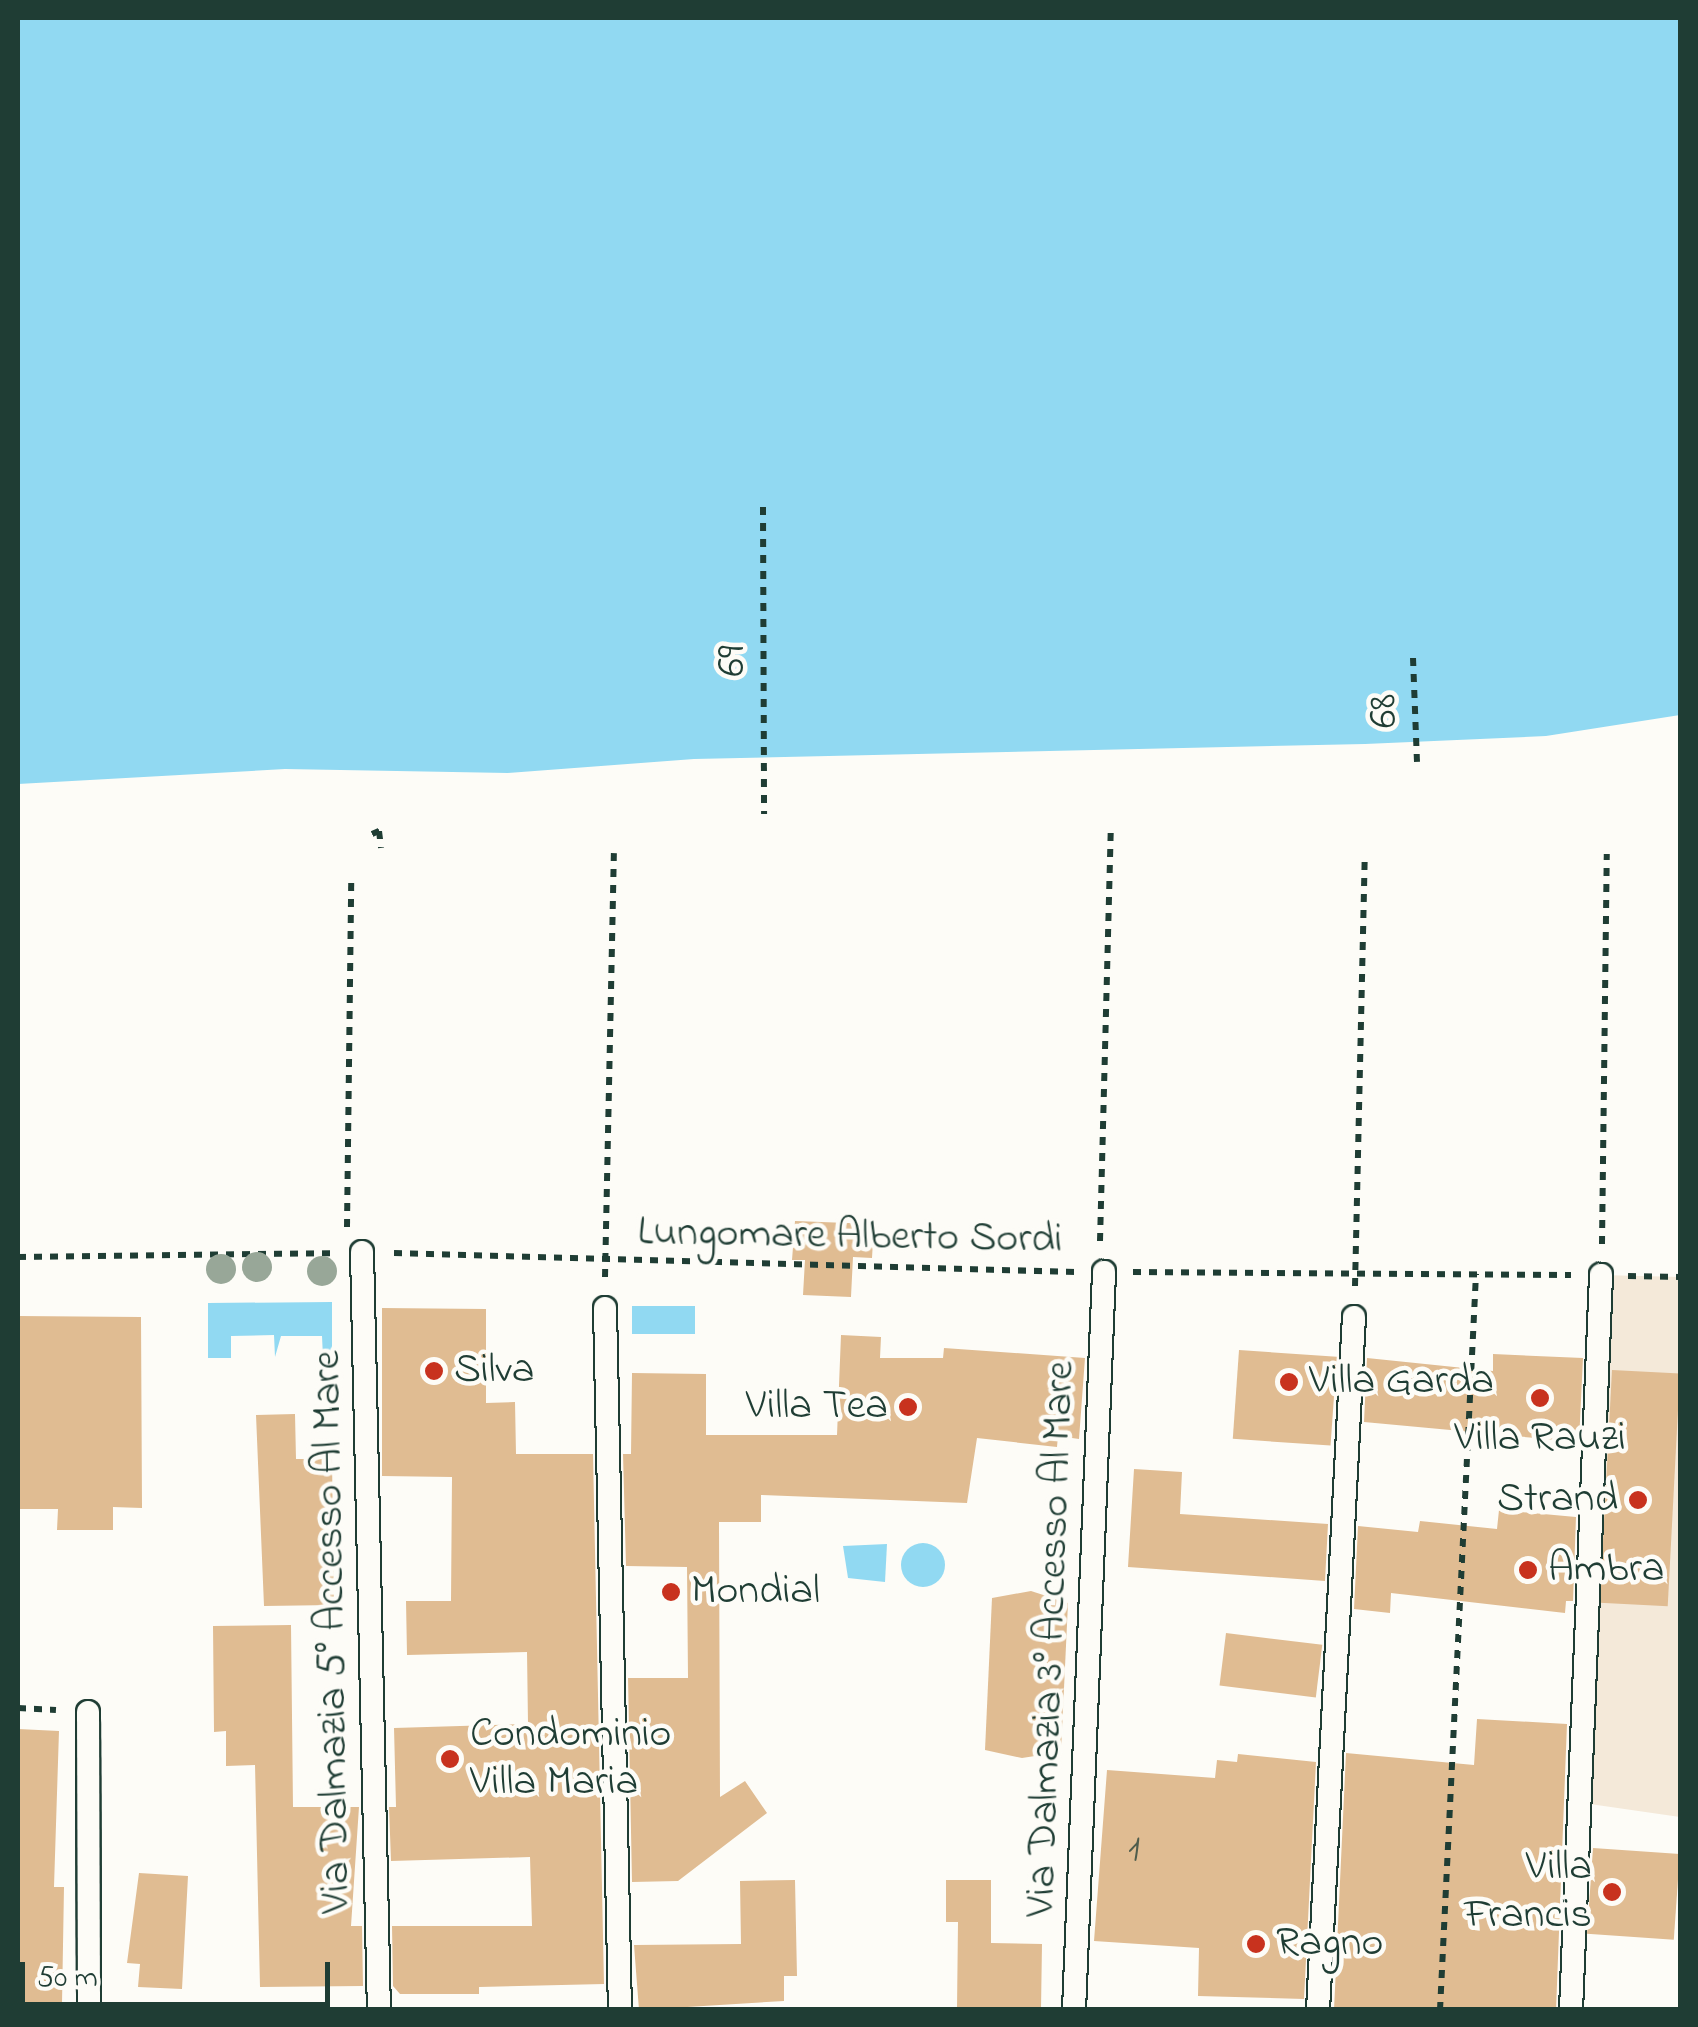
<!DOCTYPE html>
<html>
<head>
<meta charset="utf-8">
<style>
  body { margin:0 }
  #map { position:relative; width:1698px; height:2027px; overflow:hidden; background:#fdfcf7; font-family:"Indie Flower",sans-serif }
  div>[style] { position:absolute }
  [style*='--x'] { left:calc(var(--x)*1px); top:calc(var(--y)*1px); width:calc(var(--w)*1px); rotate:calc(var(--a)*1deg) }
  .built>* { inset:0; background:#f4e9d9 }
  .water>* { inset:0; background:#91d9f2; transform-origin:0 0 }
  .round { border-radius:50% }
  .building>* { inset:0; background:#e0bc92; transform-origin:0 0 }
  .path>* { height:6px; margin-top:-3px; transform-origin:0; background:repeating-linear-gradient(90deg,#1f3d34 0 8px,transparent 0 16px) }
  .roads { filter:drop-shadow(2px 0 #1f3d34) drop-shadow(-2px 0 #1f3d34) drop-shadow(0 2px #1f3d34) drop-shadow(0 -2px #1f3d34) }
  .lane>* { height:22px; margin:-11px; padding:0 11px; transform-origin:11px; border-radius:11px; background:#fdfcf7 }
  .trees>* { width:30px; height:30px; margin:-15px; border-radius:50%; background:#98a798 }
  .dots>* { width:28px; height:28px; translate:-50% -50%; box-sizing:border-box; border:5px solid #fdfcf7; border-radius:50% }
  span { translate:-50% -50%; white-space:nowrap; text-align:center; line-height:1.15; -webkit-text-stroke:9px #fdfcf7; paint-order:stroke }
  .number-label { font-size:38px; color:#4f5d4c }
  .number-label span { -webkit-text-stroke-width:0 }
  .street-label { font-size:42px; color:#1f3d34 }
  .poi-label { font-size:42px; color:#1f3d34 }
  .left { translate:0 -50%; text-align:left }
  .right { translate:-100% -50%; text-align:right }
  .frame { position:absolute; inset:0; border:20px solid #1f3d34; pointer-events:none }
  .scale { position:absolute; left:20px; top:1962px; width:310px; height:45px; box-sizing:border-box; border:5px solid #1f3d34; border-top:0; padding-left:12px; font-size:30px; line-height:35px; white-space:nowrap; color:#1f3d34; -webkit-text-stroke:8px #fdfcf7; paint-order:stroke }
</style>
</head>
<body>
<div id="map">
  <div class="built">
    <div style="clip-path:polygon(1601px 1275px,1680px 1277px,1680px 1817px,1576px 1802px)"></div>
  </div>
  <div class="water">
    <div style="clip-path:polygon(18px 18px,1680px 18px,1680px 715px,1546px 736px,1365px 744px,694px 759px,508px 773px,285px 769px,18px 784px)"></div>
    <div style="clip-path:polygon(332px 1302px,332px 1358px,323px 1358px,322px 1336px,281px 1336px,275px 1357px,274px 1335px,231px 1336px,231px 1358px,208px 1358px,208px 1303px)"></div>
    <div style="left:695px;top:1306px;width:28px;height:63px;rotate:90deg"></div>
    <div class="round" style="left:901px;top:1543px;width:44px;height:44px"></div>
    <div style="clip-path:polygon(887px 1544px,885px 1582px,848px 1578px,843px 1546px)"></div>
  </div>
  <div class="building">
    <div style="clip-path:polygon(795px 1221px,874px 1224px,872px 1258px,853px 1257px,851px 1297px,803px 1295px,805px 1260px,792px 1260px)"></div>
    <div style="clip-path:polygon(382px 1308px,486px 1309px,486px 1403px,515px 1402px,516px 1454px,593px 1454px,604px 1984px,479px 1987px,479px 1994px,400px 1994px,393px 1986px,392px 1926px,532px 1926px,530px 1857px,391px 1861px,389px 1807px,396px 1807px,394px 1728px,528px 1724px,527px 1652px,407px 1655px,406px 1601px,451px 1601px,452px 1477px,382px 1476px)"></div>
    <div style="clip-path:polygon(18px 1316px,141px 1317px,142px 1508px,113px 1507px,113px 1530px,57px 1530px,58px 1509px,18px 1509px)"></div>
    <div style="clip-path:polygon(841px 1335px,881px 1337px,880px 1358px,943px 1358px,944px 1348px,1085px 1358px,1079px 1439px,1058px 1436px,1057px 1447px,977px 1438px,967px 1503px,761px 1495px,761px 1522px,719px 1522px,720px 1797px,745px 1781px,767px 1813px,678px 1881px,632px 1882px,628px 1678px,688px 1678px,687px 1567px,626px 1566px,623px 1454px,631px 1454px,632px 1373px,706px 1374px,706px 1435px,837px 1435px)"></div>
    <div style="left:1239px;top:1350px;width:98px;height:89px;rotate:4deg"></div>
    <div style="clip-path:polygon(1493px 1354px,1583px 1358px,1579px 1442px,1364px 1422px,1367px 1358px,1493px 1371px)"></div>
    <div style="left:1612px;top:1370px;width:68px;height:233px;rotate:3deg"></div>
    <div style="clip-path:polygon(295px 1414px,296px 1459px,332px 1459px,334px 1605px,264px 1606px,256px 1415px)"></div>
    <div style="clip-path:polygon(1134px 1469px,1182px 1472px,1180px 1514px,1328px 1524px,1325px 1581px,1128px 1567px)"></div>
    <div style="clip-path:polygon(1499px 1510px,1576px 1517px,1573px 1601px,1566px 1601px,1565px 1613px,1391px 1593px,1390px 1613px,1354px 1609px,1358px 1526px,1418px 1532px,1420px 1521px,1497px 1529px)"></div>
    <div style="clip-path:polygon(1031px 1591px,1068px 1603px,1061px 1752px,1022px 1758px,985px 1750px,992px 1598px)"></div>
    <div style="clip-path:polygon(291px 1625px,293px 1807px,359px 1807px,351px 1926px,362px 1926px,363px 1986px,260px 1987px,255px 1765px,226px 1766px,226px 1731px,214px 1732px,213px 1626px)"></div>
    <div style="left:1226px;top:1633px;width:97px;height:53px;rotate:7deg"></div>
    <div style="clip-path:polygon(1477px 1719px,1567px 1724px,1556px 2010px,1334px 2010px,1346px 1753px,1474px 1765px)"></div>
    <div style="clip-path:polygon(18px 1729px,59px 1731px,54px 1887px,64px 1887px,62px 2004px,18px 2003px)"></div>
    <div style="clip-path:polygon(1238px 1754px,1316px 1762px,1304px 1999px,1198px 1996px,1199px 1948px,1094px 1941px,1107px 1770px,1215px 1778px,1217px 1760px,1237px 1762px)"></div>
    <div style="left:1593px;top:1848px;width:87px;height:86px;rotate:4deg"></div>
    <div style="clip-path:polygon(139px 1873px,188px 1876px,182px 1989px,138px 1987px,140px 1964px,127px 1963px)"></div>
    <div style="clip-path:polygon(795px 1880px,797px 1976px,784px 1976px,784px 2001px,639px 2010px,634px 1945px,741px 1944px,740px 1881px)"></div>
    <div style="clip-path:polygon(946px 1880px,991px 1880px,991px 1943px,1042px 1944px,1041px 2009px,957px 2008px,958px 1922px,946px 1922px)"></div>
  </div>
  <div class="path">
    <div style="--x:763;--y:507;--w:307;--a:89.8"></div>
    <div style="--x:1413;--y:658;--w:104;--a:87.8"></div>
    <div style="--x:372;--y:834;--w:8;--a:-23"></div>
    <div style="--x:379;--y:831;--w:17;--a:83"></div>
    <div style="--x:347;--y:1227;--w:347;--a:-89.3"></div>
    <div style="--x:1100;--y:1241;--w:412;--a:-88.5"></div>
    <div style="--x:1602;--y:1244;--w:390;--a:-89.3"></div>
    <div style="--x:394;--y:1253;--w:682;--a:1.6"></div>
    <div style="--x:18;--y:1257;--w:313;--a:-0.7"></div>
    <div style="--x:1133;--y:1272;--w:438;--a:0.4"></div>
    <div style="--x:1628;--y:1276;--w:52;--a:1.1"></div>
    <div style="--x:605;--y:1277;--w:424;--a:-88.8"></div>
    <div style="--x:1355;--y:1286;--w:428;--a:-88.7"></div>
    <div style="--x:18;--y:1708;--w:38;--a:3"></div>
    <div style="--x:1440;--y:2010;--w:737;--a:-87.2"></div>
  </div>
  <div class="roads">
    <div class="lane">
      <div style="--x:362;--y:1252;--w:758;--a:88.72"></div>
      <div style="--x:605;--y:1308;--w:702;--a:88.78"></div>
      <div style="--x:88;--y:1712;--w:298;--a:89.8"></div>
      <div style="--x:1074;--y:2010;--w:739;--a:-87.67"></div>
      <div style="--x:1318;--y:2010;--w:694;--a:-87.03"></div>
      <div style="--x:1571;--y:2010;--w:736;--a:-87.66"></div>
    </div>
  </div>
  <div class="trees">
    <div style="left:257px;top:1267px"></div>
    <div style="left:221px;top:1269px"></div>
    <div style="left:322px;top:1271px"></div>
  </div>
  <div class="dots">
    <div style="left:434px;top:1371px;background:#c8321e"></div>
    <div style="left:1289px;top:1382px;background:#c8321e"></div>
    <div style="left:1540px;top:1398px;background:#c8321e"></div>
    <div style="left:908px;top:1407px;background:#c8321e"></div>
    <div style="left:1638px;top:1500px;background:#c8321e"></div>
    <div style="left:1528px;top:1570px;background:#c8321e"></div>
    <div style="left:671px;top:1592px;background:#c8321e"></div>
    <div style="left:450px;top:1759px;background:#c8321e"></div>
    <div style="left:1612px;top:1892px;background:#c8321e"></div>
    <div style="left:1256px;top:1944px;background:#c8321e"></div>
  </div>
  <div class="number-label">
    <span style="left:1134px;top:1851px">1</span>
  </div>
  <div class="street-label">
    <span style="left:733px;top:661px;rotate:-90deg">69</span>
    <span style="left:1385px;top:711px;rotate:-92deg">68</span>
    <span style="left:850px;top:1237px;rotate:1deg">Lungomare Alberto Sordi</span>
    <span style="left:333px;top:1632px;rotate:-91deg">Via Dalmazia 5° Accesso Al Mare</span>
    <span style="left:1052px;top:1639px;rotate:-88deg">Via Dalmazia 3° Accesso Al Mare</span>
  </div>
  <div class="poi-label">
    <span class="left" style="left:454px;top:1371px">Silva</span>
    <span class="left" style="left:1309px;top:1382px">Villa Garda</span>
    <span class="right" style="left:888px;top:1407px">Villa Tea</span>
    <span style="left:1540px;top:1439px">Villa Rauzi</span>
    <span class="right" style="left:1618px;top:1500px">Strand</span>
    <span class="left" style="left:1548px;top:1570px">Ambra</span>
    <span class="left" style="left:691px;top:1592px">Mondial</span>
    <span class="left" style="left:470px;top:1759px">Condominio<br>Villa Maria</span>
    <span class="right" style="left:1592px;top:1892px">Villa<br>Francis</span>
    <span class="left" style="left:1276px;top:1944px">Ragno</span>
  </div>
  <div class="frame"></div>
  <div class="scale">50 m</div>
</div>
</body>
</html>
